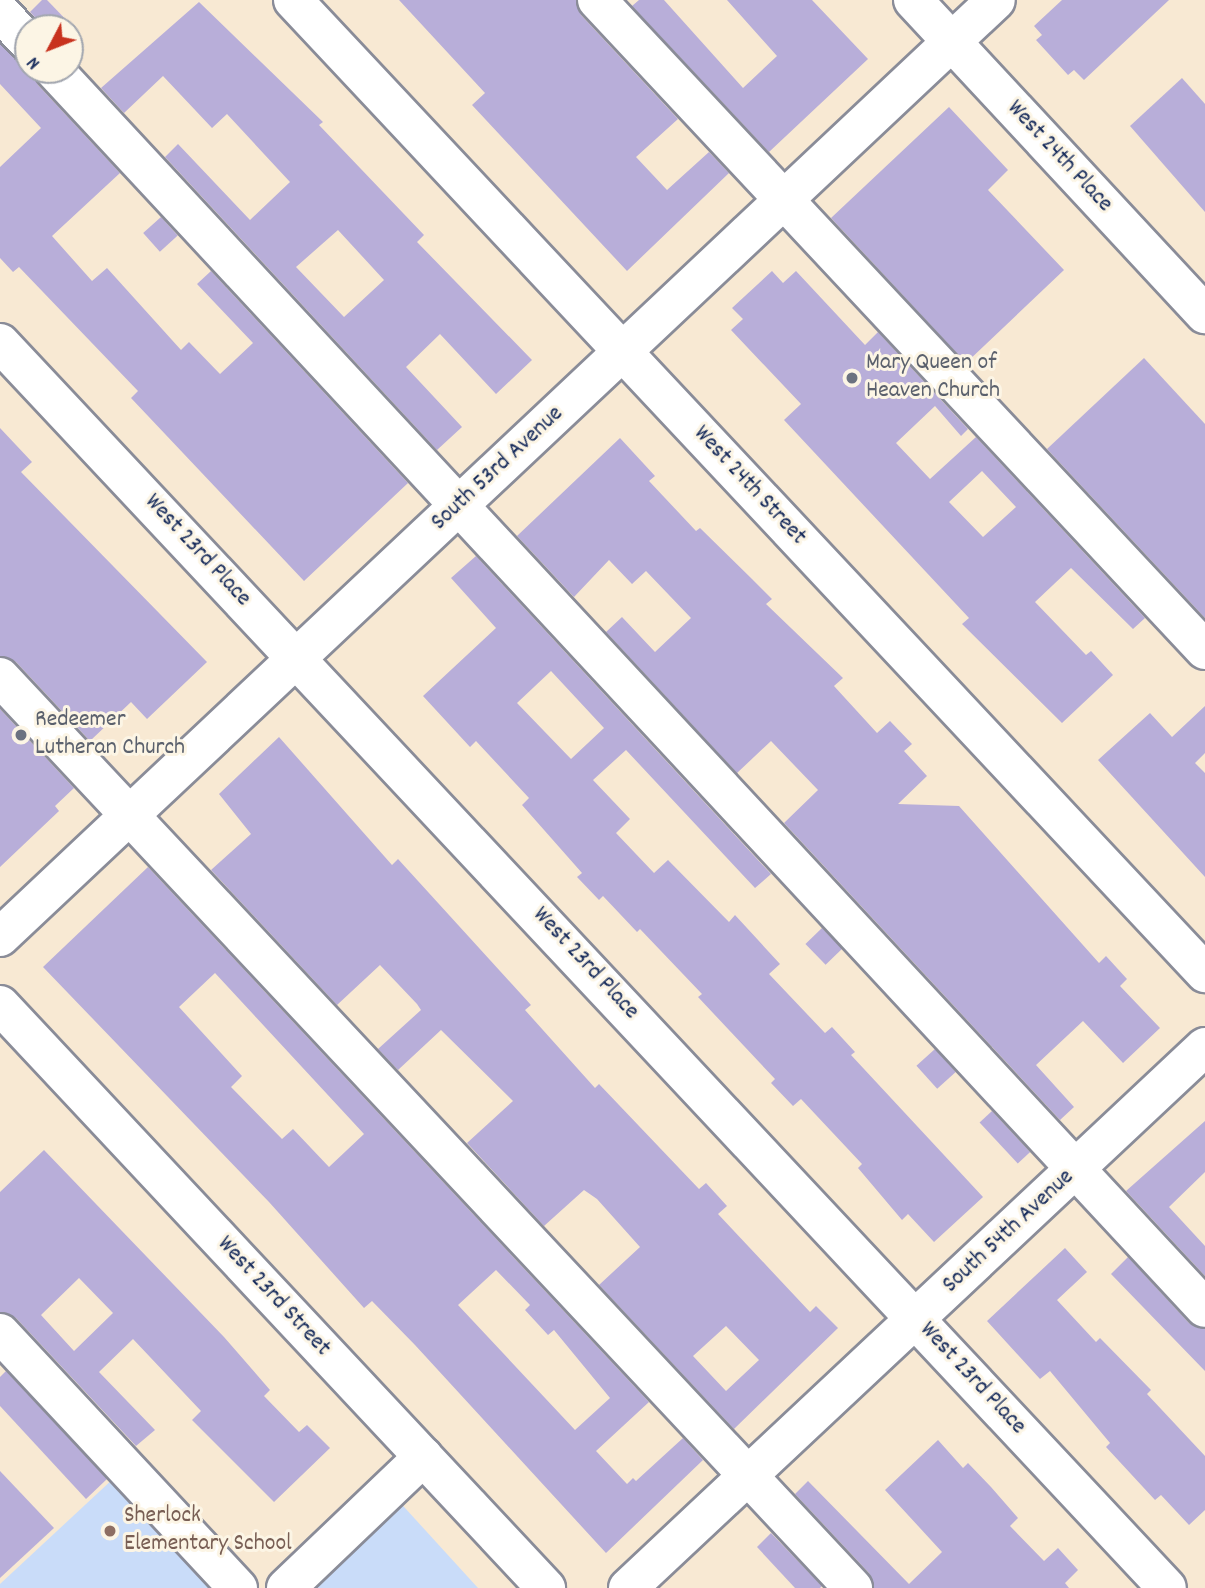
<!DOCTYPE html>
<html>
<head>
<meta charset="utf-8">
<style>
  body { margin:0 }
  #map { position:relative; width:1205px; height:1588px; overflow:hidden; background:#f8e9d3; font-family:Dekko,sans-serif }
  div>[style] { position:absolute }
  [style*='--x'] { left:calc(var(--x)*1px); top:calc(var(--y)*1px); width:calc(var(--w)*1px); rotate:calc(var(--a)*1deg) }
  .built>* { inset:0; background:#c9dcf9 }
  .building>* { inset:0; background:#b8aed9; transform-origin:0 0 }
  .roads { filter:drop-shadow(2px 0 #8a8c98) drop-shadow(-2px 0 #8a8c98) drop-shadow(0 2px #8a8c98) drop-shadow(0 -2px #8a8c98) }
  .minor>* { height:38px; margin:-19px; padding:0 19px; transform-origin:19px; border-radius:19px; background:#fff }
  .dots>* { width:19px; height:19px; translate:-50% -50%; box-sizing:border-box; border:4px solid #fcf5e5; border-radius:50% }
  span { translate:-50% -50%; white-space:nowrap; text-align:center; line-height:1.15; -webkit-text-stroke:6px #fcf5e5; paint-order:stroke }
  .street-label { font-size:24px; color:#1b2f5e }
  .worship-label { font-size:24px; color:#5b616d }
  .left { translate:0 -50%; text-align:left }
  .education-label { font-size:24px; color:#785e54 }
  .north { position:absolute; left:14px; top:14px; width:70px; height:70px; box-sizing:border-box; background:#fcf5e5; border:2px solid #a2a6af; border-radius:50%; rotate:228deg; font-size:19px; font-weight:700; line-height:28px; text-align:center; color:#1b2f5e }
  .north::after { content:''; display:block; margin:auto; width:24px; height:32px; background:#c8321e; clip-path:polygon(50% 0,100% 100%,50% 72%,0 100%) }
</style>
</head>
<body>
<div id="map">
  <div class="built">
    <div style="clip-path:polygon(114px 1478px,216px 1588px,0 1588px,0 1584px)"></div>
    <div style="clip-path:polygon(395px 1497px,478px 1588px,296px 1588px)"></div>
  </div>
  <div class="building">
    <div style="clip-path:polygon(42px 0,47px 0,74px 28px,45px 28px,30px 12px)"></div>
    <div style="clip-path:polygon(399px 0,576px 0,581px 15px,678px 119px,636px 157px,667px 190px,709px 152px,729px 173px,627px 271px,472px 105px,485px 93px)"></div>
    <div style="clip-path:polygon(639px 0,664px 0,743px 88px,777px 56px,727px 0,812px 0,868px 59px,769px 152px,632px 6px)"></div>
    <div style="clip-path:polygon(1062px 0,1169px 0,1084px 80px,1074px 70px,1068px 75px,1036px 40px,1042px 35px,1034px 26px)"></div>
    <div style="clip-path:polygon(evenodd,199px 2px,323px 122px,319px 125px,424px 235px,417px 242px,532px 360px,496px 394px,440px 334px,406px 367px,462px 427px,437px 450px,165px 157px,178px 144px,250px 220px,290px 182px,227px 114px,212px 128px,163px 76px,124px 113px,101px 88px,199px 2px,338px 230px,384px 280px,344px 317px,296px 267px,338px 230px)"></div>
    <div style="clip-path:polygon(0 44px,13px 57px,28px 63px,38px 85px,120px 173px,52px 236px,92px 281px,107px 268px,181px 350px,189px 342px,220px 374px,253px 343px,197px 284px,211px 271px,408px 483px,304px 581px,131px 398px,138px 391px,19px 267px,13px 272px,0 258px,0 167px,41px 128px,0 84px)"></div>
    <div style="clip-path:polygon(1182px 78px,1205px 104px,1205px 212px,1130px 126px)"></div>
    <div style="clip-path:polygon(949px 107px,1008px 170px,988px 190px,1064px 270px,966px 363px,831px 218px)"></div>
    <div style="left:161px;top:217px;width:25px;height:24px;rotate:48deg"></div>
    <div style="clip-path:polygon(evenodd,772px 271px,783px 283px,796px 271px,865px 345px,878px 332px,968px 429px,961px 436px,935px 406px,896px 443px,930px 479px,976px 437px,1145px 618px,1133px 629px,1071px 568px,1035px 602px,1086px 655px,1091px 651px,1113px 675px,1062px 723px,962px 624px,969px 618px,784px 420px,801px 404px,731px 330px,743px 319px,732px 308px,772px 271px,982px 471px,1016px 507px,983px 537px,949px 502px,982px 471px)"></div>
    <div style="clip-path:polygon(1144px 358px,1205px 424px,1205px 618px,1047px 449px)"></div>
    <div style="clip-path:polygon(0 428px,32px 462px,21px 472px,207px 662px,147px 719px,131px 702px,90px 741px,16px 662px,0 656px)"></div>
    <div style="clip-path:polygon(620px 438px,655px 476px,649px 481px,696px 531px,700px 528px,752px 579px,772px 599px,766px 604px,843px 678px,834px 686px,877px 733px,890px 721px,912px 744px,904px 751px,927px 776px,898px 804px,959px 806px,1099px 963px,1106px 956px,1127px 979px,1120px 986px,1160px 1028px,1123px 1063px,1083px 1021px,1036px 1065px,1074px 1107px,1060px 1120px,784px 823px,818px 790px,771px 741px,737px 773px,606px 632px,622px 617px,655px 652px,691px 618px,646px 571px,632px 584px,609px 560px,574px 597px,517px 536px)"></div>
    <div style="clip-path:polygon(evenodd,476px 556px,771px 874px,755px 888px,626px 750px,593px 780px,630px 819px,616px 833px,654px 873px,668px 860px,729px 922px,735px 915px,780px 964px,769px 974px,825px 1033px,832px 1027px,855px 1052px,851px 1055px,983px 1197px,934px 1242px,908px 1214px,902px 1220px,858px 1168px,862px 1164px,801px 1099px,793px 1106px,771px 1083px,775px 1079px,698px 997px,702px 994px,640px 929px,637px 932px,603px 896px,599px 900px,577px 877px,582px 873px,522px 805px,529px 798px,476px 741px,470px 747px,423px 696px,496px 628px,451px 578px,476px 556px,551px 671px,604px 728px,571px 759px,517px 703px,551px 671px)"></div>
    <div style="clip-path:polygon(1205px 706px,1205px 753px,1195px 763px,1205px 773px,1205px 877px,1098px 760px,1150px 713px,1172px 737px)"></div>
    <div style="clip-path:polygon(0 709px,74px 788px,55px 806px,59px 811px,0 867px)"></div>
    <div style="clip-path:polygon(evenodd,279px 737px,392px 865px,398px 859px,531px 1005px,525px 1010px,595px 1088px,599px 1084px,699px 1189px,706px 1183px,727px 1206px,718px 1214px,810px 1312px,816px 1306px,838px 1328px,734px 1429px,599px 1285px,640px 1247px,597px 1199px,584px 1190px,544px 1226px,467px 1143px,513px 1101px,441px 1030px,398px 1070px,378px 1049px,421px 1010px,417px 1004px,380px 965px,337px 1005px,211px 870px,251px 834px,219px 794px,279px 737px,726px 1326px,759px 1360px,726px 1391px,693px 1356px,726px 1326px)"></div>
    <div style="clip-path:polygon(evenodd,148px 867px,649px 1402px,596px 1451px,627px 1484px,633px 1478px,636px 1481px,683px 1438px,703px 1460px,606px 1553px,415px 1345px,372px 1301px,364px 1308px,269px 1202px,43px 967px,148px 867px,215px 973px,364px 1134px,329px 1167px,293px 1129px,282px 1139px,231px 1087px,242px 1076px,179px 1007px,215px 973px,148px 867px,496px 1270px,530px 1305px,525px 1310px,548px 1335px,554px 1330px,610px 1398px,575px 1430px,458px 1305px,496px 1270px)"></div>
    <div style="left:822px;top:928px;width:29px;height:23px;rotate:46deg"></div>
    <div style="left:935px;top:1049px;width:31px;height:25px;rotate:48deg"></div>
    <div style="left:992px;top:1111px;width:56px;height:17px;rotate:47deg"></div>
    <div style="clip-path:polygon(1205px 1121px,1205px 1172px,1169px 1207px,1205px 1246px,1205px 1276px,1126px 1191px)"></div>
    <div style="clip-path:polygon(evenodd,44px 1150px,224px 1337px,270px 1390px,264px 1396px,299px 1432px,307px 1425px,330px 1448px,274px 1502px,192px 1420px,201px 1411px,133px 1339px,99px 1372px,155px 1430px,136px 1446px,16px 1318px,0 1312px,0 1192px,44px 1150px,79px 1278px,113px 1313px,74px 1351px,41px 1315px,79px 1278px)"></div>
    <div style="clip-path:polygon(1065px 1248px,1087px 1272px,1057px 1300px,1096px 1342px,1100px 1338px,1151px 1390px,1147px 1394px,1205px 1456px,1205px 1510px,1189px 1525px,1161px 1495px,1155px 1500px,1106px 1447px,1110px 1443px,1050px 1371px,1040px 1379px,987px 1321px)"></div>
    <div style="clip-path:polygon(1128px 1257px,1189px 1323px,1205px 1329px,1205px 1371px,1111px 1274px)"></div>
    <div style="clip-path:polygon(6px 1371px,107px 1479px,86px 1499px,0 1406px,0 1377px)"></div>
    <div style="clip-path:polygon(938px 1440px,963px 1468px,968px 1463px,991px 1487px,1018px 1518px,1010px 1526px,1044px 1561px,1058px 1548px,1078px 1570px,1065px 1583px,1069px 1588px,874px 1588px,869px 1573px,795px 1494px,808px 1481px,909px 1584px,942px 1552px,885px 1490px)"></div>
    <div style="clip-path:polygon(0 1471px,54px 1528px,0 1578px)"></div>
    <div style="clip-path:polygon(771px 1533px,822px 1586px,820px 1588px,795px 1588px,757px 1547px)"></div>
  </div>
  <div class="roads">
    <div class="minor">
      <div style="--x:293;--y:0;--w:1334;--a:46.85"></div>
      <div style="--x:597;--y:0;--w:890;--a:46.91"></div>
      <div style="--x:913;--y:0;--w:429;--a:47.1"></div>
      <div style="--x:0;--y:12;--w:41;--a:47"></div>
      <div style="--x:54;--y:70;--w:1690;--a:47.09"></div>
      <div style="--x:0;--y:343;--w:1706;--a:46.85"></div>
      <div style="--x:0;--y:677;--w:1248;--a:46.88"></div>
      <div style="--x:0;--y:937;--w:1367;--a:-43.25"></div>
      <div style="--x:0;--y:1005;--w:799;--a:46.88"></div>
      <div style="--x:0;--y:1333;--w:349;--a:47"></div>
      <div style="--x:286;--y:1588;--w:190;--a:-43.7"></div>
      <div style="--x:628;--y:1588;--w:791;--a:-43.16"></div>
    </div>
  </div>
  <div class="dots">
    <div style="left:852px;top:378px;background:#6b7280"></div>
    <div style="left:21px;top:735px;background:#6b7280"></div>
    <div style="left:110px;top:1531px;background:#8d6e63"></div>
  </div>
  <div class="street-label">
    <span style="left:1059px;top:157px;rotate:47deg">West 24th Place</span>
    <span style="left:498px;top:469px;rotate:-43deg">South 53rd Avenue</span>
    <span style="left:749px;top:486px;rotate:47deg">West 24th Street</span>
    <span style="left:197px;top:551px;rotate:47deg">West 23rd Place</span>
    <span style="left:585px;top:964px;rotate:47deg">West 23rd Place</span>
    <span style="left:1009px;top:1232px;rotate:-43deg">South 54th Avenue</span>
    <span style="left:273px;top:1297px;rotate:47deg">West 23rd Street</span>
    <span style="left:972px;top:1379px;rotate:47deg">West 23rd Place</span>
  </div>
  <div class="worship-label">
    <span class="left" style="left:866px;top:378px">Mary Queen of<br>Heaven Church</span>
    <span class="left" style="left:35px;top:735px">Redeemer<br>Lutheran Church</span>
  </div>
  <div class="education-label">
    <span class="left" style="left:124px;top:1531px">Sherlock<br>Elementary School</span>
  </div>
  <div class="north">N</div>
</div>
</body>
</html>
